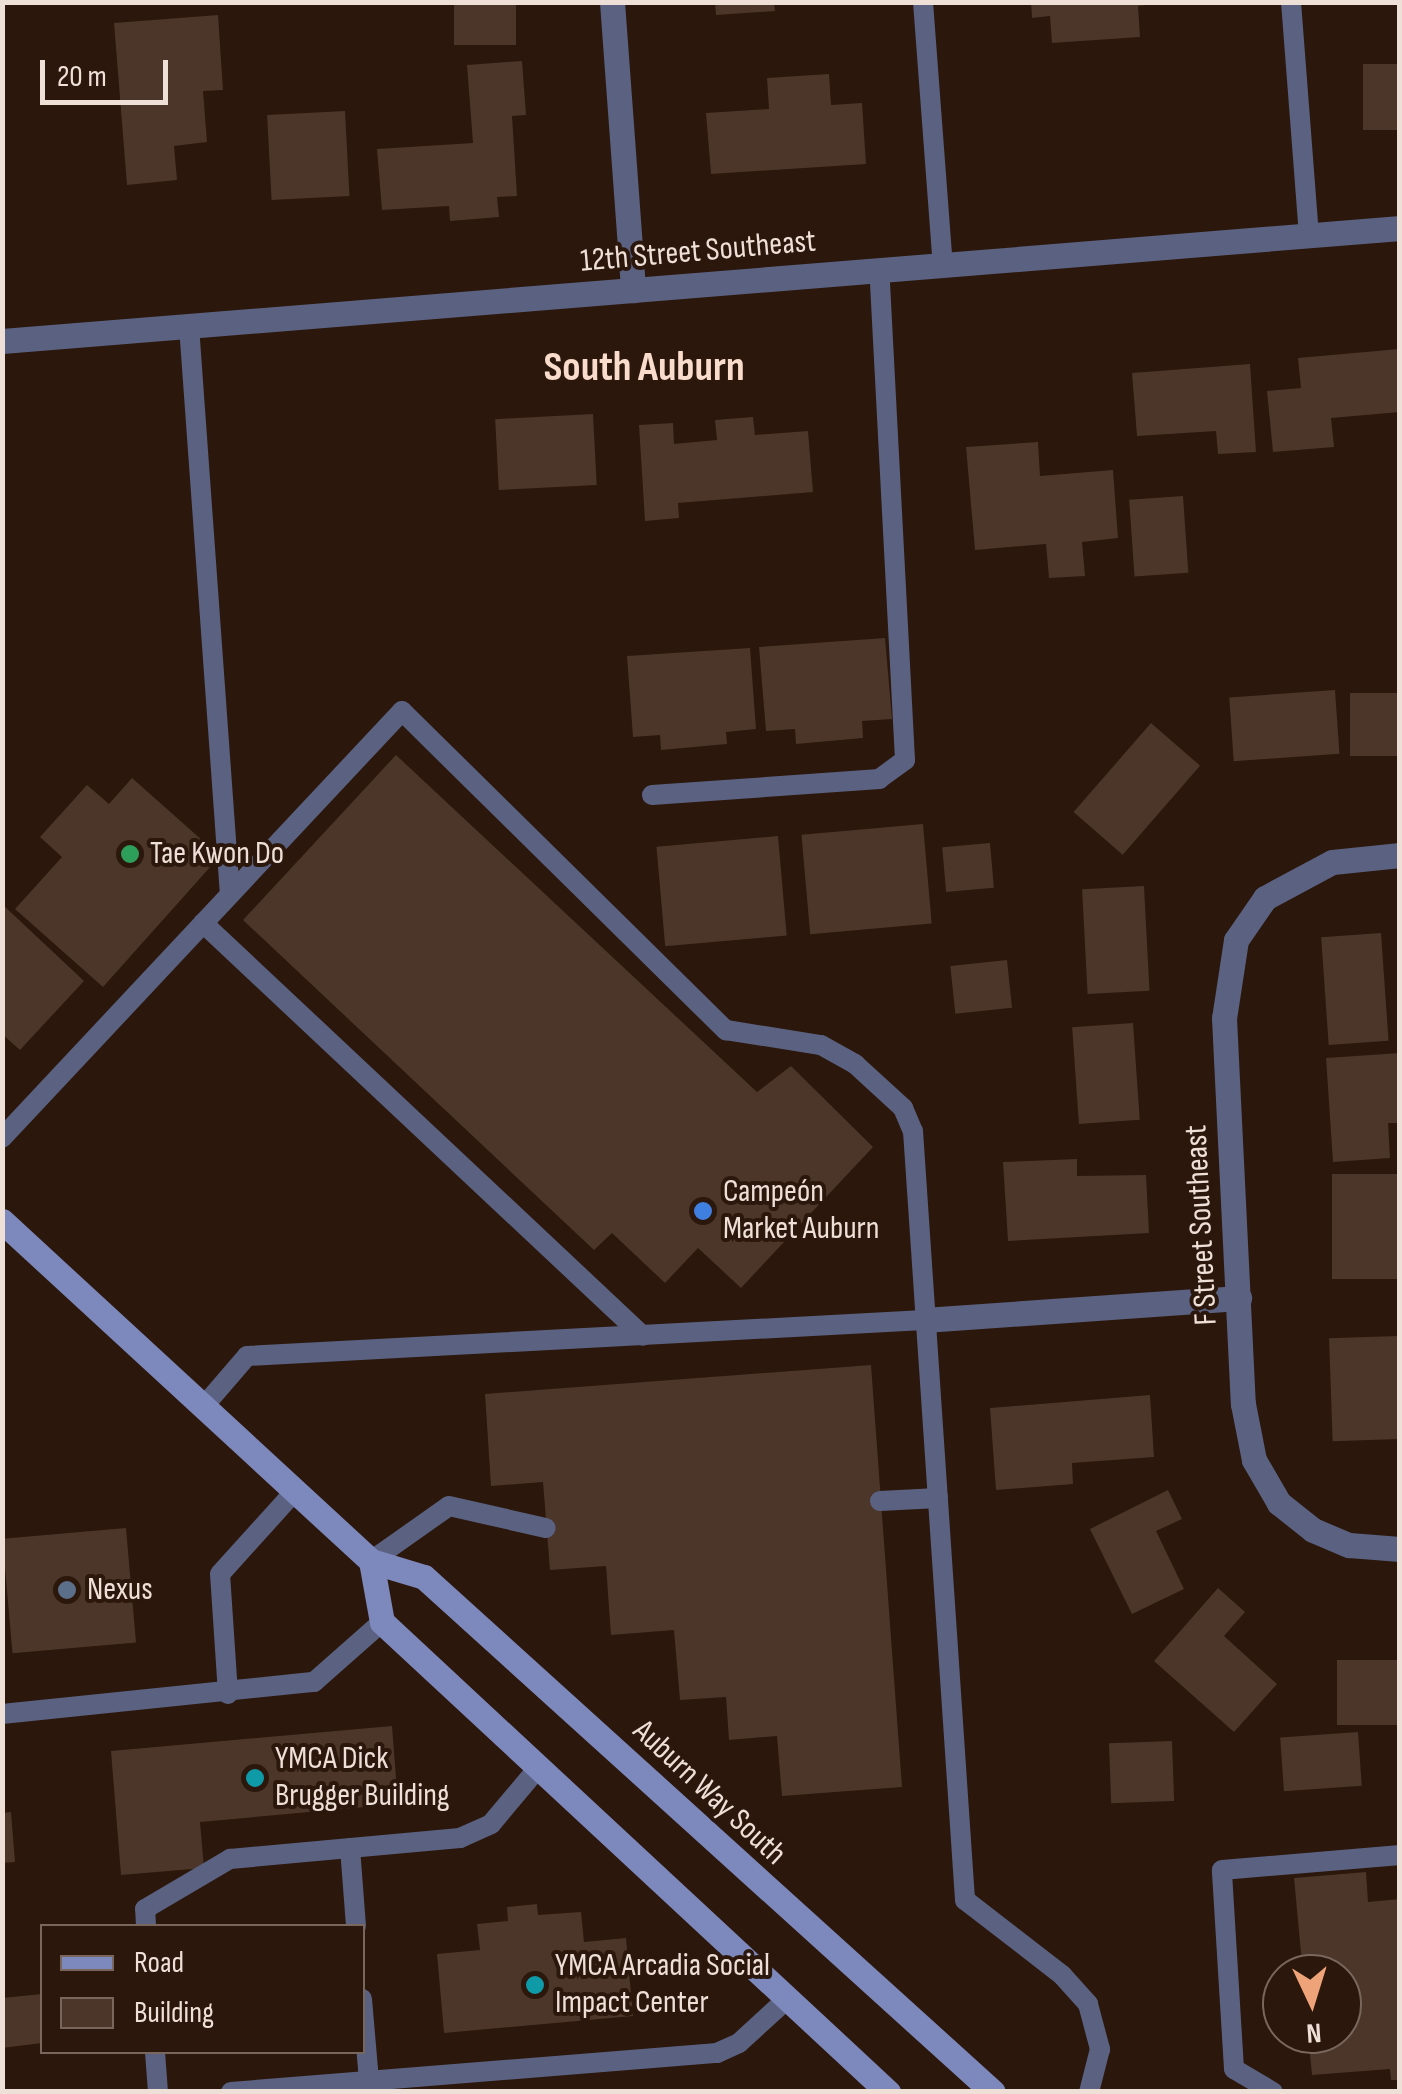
<!DOCTYPE html>
<html>
<head>
<meta charset="utf-8">
<style>
  body { margin:0 }
  #map { position:relative; width:1402px; height:2094px; overflow:hidden; background:#2b170b; font-family:"Sofia Sans Condensed",sans-serif }
  div>[style] { position:absolute }
  [style*='--x'] { left:calc(var(--x)*1px); top:calc(var(--y)*1px); width:calc(var(--w)*1px); rotate:calc(var(--a)*1deg) }
  .building>* { inset:0; background:#4c3529; transform-origin:0 0 }
  .service>* { height:20px; margin:-10px; padding:0 10px; transform-origin:10px; border-radius:10px; background:#5a6181 }
  .minor>* { height:25px; margin:-12.5px; padding:0 12.5px; transform-origin:12.5px; border-radius:12.5px; background:#5a6181 }
  .tertiary>* { height:25px; margin:-12.5px; padding:0 12.5px; transform-origin:12.5px; border-radius:12.5px; background:#5a6181 }
  .secondary>* { height:25px; margin:-12.5px; padding:0 12.5px; transform-origin:12.5px; border-radius:12.5px; background:#7d88bc }
  .dots>* { width:28px; height:28px; translate:-50% -50%; box-sizing:border-box; border:5px solid #2b170b; border-radius:50% }
  span { translate:-50% -50%; white-space:nowrap; text-align:center; line-height:1.15; -webkit-text-stroke:8px #2b170b; paint-order:stroke }
  .street-label { font-size:32px; color:#eedfd7 }
  .poi-label { font-size:32px; color:#eedfd7 }
  .left { translate:0 -50%; text-align:left }
  .district-label { font-size:42px; color:#fadccc; font-weight:700 }
  .frame { position:absolute; inset:0; border:5px solid #eedfd7; pointer-events:none }
  .legend { position:absolute; left:40px; top:1924px; width:325px; height:130px; box-sizing:border-box; background:#2b170b; border:2px solid #79675d; margin:0; padding:12px 18px; list-style:none; font-size:30px; color:#eedfd7 }
  .legend li { display:flex; align-items:center; gap:20px; height:50px }
  .legend b { width:50px; border:2px solid #79675d }
  .north { position:absolute; left:1262px; top:1954px; width:100px; height:100px; box-sizing:border-box; background:#2b170b; border:2px solid #79675d; border-radius:50%; rotate:176deg; font-size:28px; font-weight:700; line-height:40px; text-align:center; color:#eedfd7 }
  .north::after { content:''; display:block; margin:auto; width:35px; height:45px; background:#efa378; clip-path:polygon(50% 0,100% 100%,50% 72%,0 100%) }
  .scale { position:absolute; left:40px; top:60px; width:128px; height:45px; box-sizing:border-box; border:5px solid #eedfd7; border-top:0; padding-left:12px; font-size:30px; line-height:35px; white-space:nowrap; color:#eedfd7; -webkit-text-stroke:8px #2b170b; paint-order:stroke }
</style>
</head>
<body>
<div id="map">
  <div class="building">
    <div style="left:454px;top:2px;width:62px;height:43px"></div>
    <div style="clip-path:polygon(715px 2px,774px 2px,775px 11px,716px 15px)"></div>
    <div style="clip-path:polygon(1031px 2px,1146px 2px,1146px 5px,1138px 6px,1140px 37px,1052px 43px,1050px 16px,1032px 18px)"></div>
    <div style="clip-path:polygon(218px 15px,223px 90px,203px 91px,207px 142px,174px 146px,177px 180px,127px 185px,114px 23px)"></div>
    <div style="clip-path:polygon(522px 61px,526px 115px,512px 116px,517px 196px,497px 197px,499px 217px,450px 221px,449px 206px,382px 210px,377px 149px,473px 143px,467px 65px)"></div>
    <div style="left:1400px;top:64px;width:66px;height:37px;rotate:90deg"></div>
    <div style="clip-path:polygon(829px 74px,831px 105px,862px 103px,866px 164px,711px 174px,706px 113px,769px 109px,767px 78px)"></div>
    <div style="left:345px;top:111px;width:85px;height:78px;rotate:87deg"></div>
    <div style="clip-path:polygon(1399px 349px,1400px 412px,1331px 418px,1334px 447px,1273px 452px,1267px 391px,1301px 388px,1298px 358px)"></div>
    <div style="clip-path:polygon(1250px 364px,1256px 452px,1218px 454px,1216px 431px,1137px 436px,1132px 373px)"></div>
    <div style="left:593px;top:414px;width:71px;height:98px;rotate:87deg"></div>
    <div style="clip-path:polygon(753px 417px,755px 435px,808px 431px,813px 492px,678px 503px,679px 518px,645px 521px,639px 425px,673px 423px,674px 444px,717px 440px,715px 420px)"></div>
    <div style="clip-path:polygon(1038px 442px,1040px 476px,1113px 470px,1118px 538px,1082px 542px,1085px 576px,1049px 578px,1046px 544px,975px 550px,966px 447px)"></div>
    <div style="left:1183px;top:496px;width:77px;height:54px;rotate:86deg"></div>
    <div style="clip-path:polygon(885px 638px,892px 719px,862px 721px,863px 738px,796px 744px,795px 729px,766px 731px,759px 647px)"></div>
    <div style="clip-path:polygon(750px 648px,756px 729px,726px 732px,727px 744px,661px 750px,660px 735px,633px 737px,627px 656px)"></div>
    <div style="left:1335px;top:690px;width:64px;height:106px;rotate:86deg"></div>
    <div style="left:1400px;top:693px;width:63px;height:50px;rotate:90deg"></div>
    <div style="left:1151px;top:723px;width:65px;height:118px;rotate:41deg"></div>
    <div style="clip-path:polygon(396px 755px,757px 1092px,791px 1066px,873px 1147px,741px 1288px,698px 1248px,665px 1283px,612px 1233px,594px 1250px,243px 920px)"></div>
    <div style="clip-path:polygon(132px 778px,220px 856px,103px 987px,15px 909px,62px 857px,40px 837px,87px 785px,109px 804px)"></div>
    <div style="left:923px;top:824px;width:100px;height:122px;rotate:85deg"></div>
    <div style="left:778px;top:836px;width:100px;height:122px;rotate:85deg"></div>
    <div style="left:990px;top:843px;width:45px;height:48px;rotate:85deg"></div>
    <div style="left:1144px;top:886px;width:105px;height:62px;rotate:87deg"></div>
    <div style="clip-path:polygon(2px 904px,84px 981px,20px 1050px,2px 1034px)"></div>
    <div style="left:1381px;top:933px;width:108px;height:60px;rotate:86deg"></div>
    <div style="left:1007px;top:960px;width:48px;height:57px;rotate:84deg"></div>
    <div style="left:1133px;top:1023px;width:97px;height:61px;rotate:86deg"></div>
    <div style="clip-path:polygon(1400px 1053px,1400px 1123px,1388px 1123px,1390px 1158px,1333px 1162px,1326px 1058px)"></div>
    <div style="clip-path:polygon(1077px 1159px,1077px 1176px,1146px 1175px,1149px 1233px,1008px 1241px,1003px 1162px)"></div>
    <div style="left:1400px;top:1174px;width:105px;height:68px;rotate:90deg"></div>
    <div style="left:1397px;top:1336px;width:103px;height:68px;rotate:88deg"></div>
    <div style="clip-path:polygon(871px 1365px,902px 1787px,782px 1796px,777px 1736px,729px 1740px,726px 1697px,680px 1700px,674px 1630px,611px 1635px,606px 1566px,550px 1570px,543px 1482px,491px 1486px,485px 1394px)"></div>
    <div style="clip-path:polygon(1150px 1395px,1154px 1457px,1072px 1463px,1073px 1484px,996px 1490px,990px 1408px)"></div>
    <div style="clip-path:polygon(1168px 1490px,1182px 1519px,1156px 1531px,1184px 1589px,1132px 1614px,1090px 1529px)"></div>
    <div style="left:126px;top:1528px;width:115px;height:124px;rotate:85deg"></div>
    <div style="clip-path:polygon(1218px 1588px,1245px 1612px,1224px 1636px,1277px 1684px,1234px 1732px,1154px 1661px)"></div>
    <div style="left:1400px;top:1660px;width:65px;height:63px;rotate:90deg"></div>
    <div style="clip-path:polygon(392px 1726px,398px 1804px,200px 1822px,204px 1868px,121px 1875px,111px 1751px)"></div>
    <div style="left:1358px;top:1732px;width:54px;height:78px;rotate:86deg"></div>
    <div style="left:1172px;top:1741px;width:60px;height:63px;rotate:88deg"></div>
    <div style="clip-path:polygon(11px 1812px,15px 1862px,2px 1863px,2px 1813px)"></div>
    <div style="clip-path:polygon(1366px 1872px,1368px 1902px,1400px 1899px,1400px 2080px,1391px 2080px,1390px 2069px,1312px 2075px,1308px 2034px,1342px 2034px,1342px 1974px,1303px 1974px,1294px 1878px)"></div>
    <div style="clip-path:polygon(537px 1904px,538px 1915px,581px 1912px,584px 1942px,626px 1938px,633px 2016px,444px 2033px,437px 1954px,480px 1950px,477px 1924px,508px 1921px,507px 1907px)"></div>
    <div style="clip-path:polygon(42px 1994px,42px 2043px,2px 2048px,2px 1998px)"></div>
  </div>
  <div class="service">
    <div style="--x:923;--y:2;--w:264;--a:85.7"></div>
    <div style="--x:1291;--y:2;--w:235;--a:85.6"></div>
    <div style="--x:189;--y:326;--w:570;--a:85.88"></div>
    <div style="--x:652;--y:795;--w:228;--a:-4"></div>
    <div style="--x:879;--y:779;--w:32;--a:-36"></div>
    <div style="--x:905;--y:760;--w:490;--a:-93"></div>
    <div style="--x:203;--y:923;--w:603;--a:43.19"></div>
    <div style="--x:2;--y:1138;--w:585;--a:-46.87"></div>
    <div style="--x:402;--y:711;--w:455;--a:44.6"></div>
    <div style="--x:726;--y:1030;--w:96;--a:9"></div>
    <div style="--x:821;--y:1045;--w:39;--a:29"></div>
    <div style="--x:855;--y:1064;--w:65;--a:42.5"></div>
    <div style="--x:903;--y:1108;--w:25;--a:67"></div>
    <div style="--x:913;--y:1131;--w:771;--a:86.13"></div>
    <div style="--x:965;--y:1900;--w:123;--a:37.7"></div>
    <div style="--x:1062;--y:1975;--w:39;--a:48"></div>
    <div style="--x:1088;--y:2004;--w:47;--a:75.1"></div>
    <div style="--x:1100;--y:2049;--w:44;--a:104.3"></div>
    <div style="--x:204;--y:1406;--w:66;--a:-49.3"></div>
    <div style="--x:247;--y:1356;--w:678;--a:-3.04"></div>
    <div style="--x:880;--y:1501;--w:58;--a:-3"></div>
    <div style="--x:371;--y:1561;--w:95;--a:-35.2"></div>
    <div style="--x:449;--y:1506;--w:99;--a:12.8"></div>
    <div style="--x:228;--y:1694;--w:120;--a:-93.8"></div>
    <div style="--x:220;--y:1574;--w:110;--a:-47.9"></div>
    <div style="--x:2;--y:1714;--w:314;--a:-5.9"></div>
    <div style="--x:314;--y:1682;--w:91;--a:-41.4"></div>
    <div style="--x:350;--y:1848;--w:78;--a:85.6"></div>
    <div style="--x:146;--y:1926;--w:17;--a:-93"></div>
    <div style="--x:145;--y:1909;--w:99;--a:-30.5"></div>
    <div style="--x:230;--y:1859;--w:231;--a:-5.2"></div>
    <div style="--x:460;--y:1838;--w:34;--a:-24"></div>
    <div style="--x:491;--y:1824;--w:73;--a:-50"></div>
    <div style="--x:362;--y:1999;--w:82;--a:85.1"></div>
    <div style="--x:155;--y:2052;--w:40;--a:85.7"></div>
    <div style="--x:231;--y:2092;--w:488;--a:-4.6"></div>
    <div style="--x:717;--y:2053;--w:24;--a:-24"></div>
    <div style="--x:739;--y:2043;--w:64;--a:-42.5"></div>
    <div style="--x:1273;--y:2092;--w:45;--a:-149.5"></div>
    <div style="--x:1234;--y:2069;--w:199;--a:-93.5"></div>
    <div style="--x:1222;--y:1870;--w:179;--a:-4.8"></div>
  </div>
  <div class="minor">
    <div style="--x:612;--y:2;--w:289;--a:85.8"></div>
    <div style="--x:1400;--y:855;--w:68;--a:174.1"></div>
    <div style="--x:1332;--y:862;--w:76;--a:151.8"></div>
    <div style="--x:1265;--y:898;--w:51;--a:124.6"></div>
    <div style="--x:1236;--y:940;--w:79;--a:98.7"></div>
    <div style="--x:1224;--y:1018;--w:386;--a:87.2"></div>
    <div style="--x:1243;--y:1404;--w:57;--a:78.9"></div>
    <div style="--x:1254;--y:1460;--w:50;--a:59.8"></div>
    <div style="--x:1279;--y:1503;--w:43;--a:38.5"></div>
    <div style="--x:1313;--y:1530;--w:39;--a:23"></div>
    <div style="--x:1349;--y:1545;--w:51;--a:4.5"></div>
    <div style="--x:924;--y:1320;--w:316;--a:-4"></div>
  </div>
  <div class="tertiary">
    <div style="--x:2;--y:341;--w:1403;--a:-4.62"></div>
  </div>
  <div class="secondary">
    <div style="--x:2;--y:1221;--w:502;--a:42.66"></div>
    <div style="--x:371;--y:1561;--w:55;--a:16.8"></div>
    <div style="--x:424;--y:1577;--w:767;--a:42.15"></div>
    <div style="--x:371;--y:1561;--w:62;--a:79.8"></div>
    <div style="--x:382;--y:1622;--w:691;--a:42.89"></div>
  </div>
  <div class="dots">
    <div style="left:130px;top:854px;background:#2e9e5b"></div>
    <div style="left:703px;top:1211px;background:#3f7fe0"></div>
    <div style="left:67px;top:1590px;background:#5c6f8a"></div>
    <div style="left:255px;top:1778px;background:#0f9aa8"></div>
    <div style="left:535px;top:1985px;background:#0f9aa8"></div>
  </div>
  <div class="street-label">
    <span style="left:698px;top:252px;rotate:-5deg">12th Street Southeast</span>
    <span style="left:1202px;top:1225px;rotate:-93deg">F Street Southeast</span>
    <span style="left:709px;top:1793px;rotate:43deg">Auburn Way South</span>
  </div>
  <div class="poi-label">
    <span class="left" style="left:150px;top:854px">Tae Kwon Do</span>
    <span class="left" style="left:723px;top:1211px">Campeón<br>Market Auburn</span>
    <span class="left" style="left:87px;top:1590px">Nexus</span>
    <span class="left" style="left:275px;top:1778px">YMCA Dick<br>Brugger Building</span>
    <span class="left" style="left:555px;top:1985px">YMCA Arcadia Social<br>Impact Center</span>
  </div>
  <div class="district-label">
    <span style="left:644px;top:368px">South Auburn</span>
  </div>
  <div class="frame"></div>
  <ul class="legend">
  <li><b style="height:12px;background:#7d88bc"></b>Road</li>
  <li><b style="height:28px;background:#4c3529"></b>Building</li>
  </ul>
  <div class="north">N</div>
  <div class="scale">20 m</div>
</div>
</body>
</html>
